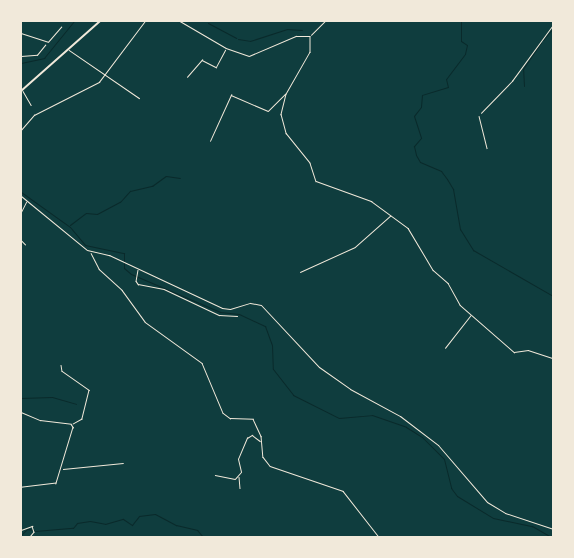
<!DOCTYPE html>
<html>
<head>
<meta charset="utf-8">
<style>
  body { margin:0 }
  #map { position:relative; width:574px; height:558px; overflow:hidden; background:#0f3d3e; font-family:"Nunito Sans",sans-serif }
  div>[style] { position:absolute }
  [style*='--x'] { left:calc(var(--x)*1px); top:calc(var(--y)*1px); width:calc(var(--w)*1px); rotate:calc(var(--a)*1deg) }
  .stream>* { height:1px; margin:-0.5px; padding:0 0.5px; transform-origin:0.5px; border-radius:0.5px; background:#0a2a2b }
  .path>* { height:0.5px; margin:-0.25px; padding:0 0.25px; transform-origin:0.25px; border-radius:0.25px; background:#f1e9da }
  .service>* { height:0.5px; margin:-0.25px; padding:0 0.25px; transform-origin:0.25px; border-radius:0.25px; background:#f1e9da }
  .minor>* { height:0.5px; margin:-0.25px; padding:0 0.25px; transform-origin:0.25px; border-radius:0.25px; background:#f1e9da }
  .tertiary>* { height:1px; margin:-0.5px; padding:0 0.5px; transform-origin:0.5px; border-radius:0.5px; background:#f1e9da }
  .primary>* { height:2px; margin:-1px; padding:0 1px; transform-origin:1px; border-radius:1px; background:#f1e9da }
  span { translate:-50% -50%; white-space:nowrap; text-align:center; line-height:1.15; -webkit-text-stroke:5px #f1e9da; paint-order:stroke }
  .frame { position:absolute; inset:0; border:22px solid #f1e9da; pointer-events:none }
</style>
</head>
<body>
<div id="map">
  <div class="stream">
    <div style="--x:461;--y:21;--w:20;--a:90"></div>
    <div style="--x:461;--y:41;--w:7;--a:34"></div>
    <div style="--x:467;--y:45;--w:9;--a:103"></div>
    <div style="--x:465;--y:54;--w:31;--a:127"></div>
    <div style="--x:446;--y:79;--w:8;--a:76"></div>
    <div style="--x:448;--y:87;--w:27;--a:163"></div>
    <div style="--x:422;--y:95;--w:12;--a:95"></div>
    <div style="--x:421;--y:107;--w:11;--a:128"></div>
    <div style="--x:414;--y:116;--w:23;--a:72"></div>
    <div style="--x:421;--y:138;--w:11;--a:131"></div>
    <div style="--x:414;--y:146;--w:9;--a:77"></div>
    <div style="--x:416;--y:155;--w:8;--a:60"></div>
    <div style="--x:420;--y:162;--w:23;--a:23"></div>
    <div style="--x:441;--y:171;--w:10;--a:53"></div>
    <div style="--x:447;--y:179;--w:12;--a:59"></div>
    <div style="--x:453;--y:189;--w:41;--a:80.1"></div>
    <div style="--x:460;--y:229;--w:25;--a:58"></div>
    <div style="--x:473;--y:250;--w:92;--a:29.9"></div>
    <div style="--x:208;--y:23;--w:32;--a:28"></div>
    <div style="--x:238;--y:39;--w:12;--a:9"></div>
    <div style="--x:250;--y:41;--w:39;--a:-18"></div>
    <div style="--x:287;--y:29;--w:15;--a:4"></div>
    <div style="--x:543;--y:40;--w:16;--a:-50"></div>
    <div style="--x:21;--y:63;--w:24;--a:-12"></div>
    <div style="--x:44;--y:58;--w:48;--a:-51"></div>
    <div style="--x:524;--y:86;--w:17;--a:-93"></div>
    <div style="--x:523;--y:69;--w:32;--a:-56"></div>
    <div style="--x:21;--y:192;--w:60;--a:35.5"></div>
    <div style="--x:70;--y:227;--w:23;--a:50"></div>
    <div style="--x:85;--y:245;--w:40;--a:12"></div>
    <div style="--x:124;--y:253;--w:15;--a:90"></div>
    <div style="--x:124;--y:268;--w:9;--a:41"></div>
    <div style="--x:131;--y:274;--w:97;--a:23.1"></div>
    <div style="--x:220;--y:312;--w:19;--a:6"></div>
    <div style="--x:239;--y:314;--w:29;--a:25"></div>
    <div style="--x:265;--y:326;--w:20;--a:70"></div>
    <div style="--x:272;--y:345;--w:24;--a:88"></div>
    <div style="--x:273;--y:369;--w:33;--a:52"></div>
    <div style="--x:293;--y:395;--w:51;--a:26.6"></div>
    <div style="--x:339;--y:418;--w:33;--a:-5"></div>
    <div style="--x:372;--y:415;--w:36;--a:19"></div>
    <div style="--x:406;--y:427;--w:19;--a:32"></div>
    <div style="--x:422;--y:437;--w:31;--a:45"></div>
    <div style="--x:444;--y:459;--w:30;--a:76"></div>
    <div style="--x:451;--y:488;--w:10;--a:53"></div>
    <div style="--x:457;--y:496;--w:42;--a:31.4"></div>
    <div style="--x:493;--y:518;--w:40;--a:12"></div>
    <div style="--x:532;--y:526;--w:22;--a:30"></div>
    <div style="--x:70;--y:225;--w:20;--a:-37"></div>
    <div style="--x:86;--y:213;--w:11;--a:5"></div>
    <div style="--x:97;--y:214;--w:26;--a:-28"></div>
    <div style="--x:120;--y:202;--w:15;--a:-48"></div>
    <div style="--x:130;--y:191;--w:23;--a:-13"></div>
    <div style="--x:152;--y:186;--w:17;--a:-36"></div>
    <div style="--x:166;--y:176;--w:14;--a:8"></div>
    <div style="--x:21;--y:398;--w:31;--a:-2"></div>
    <div style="--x:52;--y:397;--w:25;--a:16"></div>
    <div style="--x:35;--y:531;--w:38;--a:-5"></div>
    <div style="--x:73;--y:528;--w:6;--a:-51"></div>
    <div style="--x:77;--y:523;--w:13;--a:-9"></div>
    <div style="--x:90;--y:521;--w:15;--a:11"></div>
    <div style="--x:105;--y:524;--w:19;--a:-16"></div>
    <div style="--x:123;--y:519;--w:11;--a:34"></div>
    <div style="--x:132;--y:525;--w:11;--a:-52"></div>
    <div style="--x:139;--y:516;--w:16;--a:-7"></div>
    <div style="--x:155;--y:514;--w:24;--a:28"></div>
    <div style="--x:176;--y:525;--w:22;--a:13"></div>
    <div style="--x:197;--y:530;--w:9;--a:49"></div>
    <div style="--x:21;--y:535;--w:8;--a:-45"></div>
    <div style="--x:27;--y:529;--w:7;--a:8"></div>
  </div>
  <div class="path">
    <div style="--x:21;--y:56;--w:16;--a:-4"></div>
    <div style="--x:37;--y:55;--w:13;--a:-51"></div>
    <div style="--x:479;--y:116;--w:33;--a:76"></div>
  </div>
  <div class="service">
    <div style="--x:300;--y:272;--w:60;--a:-24.4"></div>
    <div style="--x:355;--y:247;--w:47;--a:-41.5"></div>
  </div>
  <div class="minor">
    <div style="--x:180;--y:21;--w:53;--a:30.4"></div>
    <div style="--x:226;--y:48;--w:24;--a:19"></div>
    <div style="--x:249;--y:56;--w:51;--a:-23.1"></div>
    <div style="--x:296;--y:36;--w:14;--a:0"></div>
    <div style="--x:310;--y:36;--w:16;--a:90"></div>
    <div style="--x:310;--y:52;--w:48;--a:119.7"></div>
    <div style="--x:286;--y:94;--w:21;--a:104"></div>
    <div style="--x:281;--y:114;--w:20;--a:75"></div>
    <div style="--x:286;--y:133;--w:38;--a:51"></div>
    <div style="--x:310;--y:163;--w:19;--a:72"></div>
    <div style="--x:316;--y:181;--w:59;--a:20"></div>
    <div style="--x:371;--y:201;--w:46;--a:36.1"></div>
    <div style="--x:408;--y:228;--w:49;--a:59.2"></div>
    <div style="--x:433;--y:270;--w:20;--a:41"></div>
    <div style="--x:448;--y:283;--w:25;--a:61"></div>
    <div style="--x:460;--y:305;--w:72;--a:41"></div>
    <div style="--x:514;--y:352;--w:14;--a:-8"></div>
    <div style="--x:528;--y:350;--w:26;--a:18"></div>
    <div style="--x:21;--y:33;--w:28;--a:18"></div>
    <div style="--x:48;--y:42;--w:20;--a:-49"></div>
    <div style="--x:311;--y:35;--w:20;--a:-45"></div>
    <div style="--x:69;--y:50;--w:85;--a:34.4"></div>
    <div style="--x:187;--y:77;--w:23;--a:-49"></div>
    <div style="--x:202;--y:60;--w:16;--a:27"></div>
    <div style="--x:216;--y:67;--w:19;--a:-62"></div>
    <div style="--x:23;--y:91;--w:16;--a:60"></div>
    <div style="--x:481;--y:113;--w:45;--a:-45.9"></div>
    <div style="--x:512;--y:81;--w:69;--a:-53.8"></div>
    <div style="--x:21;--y:130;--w:20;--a:-49"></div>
    <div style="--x:34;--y:115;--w:73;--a:-26.9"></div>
    <div style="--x:99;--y:82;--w:76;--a:-53"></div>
    <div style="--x:210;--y:141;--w:51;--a:-65.5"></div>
    <div style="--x:231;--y:95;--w:40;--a:23.4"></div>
    <div style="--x:268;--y:111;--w:24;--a:-45"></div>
    <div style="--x:21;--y:212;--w:11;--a:-63"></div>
    <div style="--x:21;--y:240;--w:6;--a:45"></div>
    <div style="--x:91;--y:253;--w:18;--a:63"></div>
    <div style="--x:99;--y:269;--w:31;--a:42"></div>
    <div style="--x:122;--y:290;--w:39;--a:54"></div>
    <div style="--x:145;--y:322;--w:70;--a:35.7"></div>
    <div style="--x:202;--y:363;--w:54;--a:67.2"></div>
    <div style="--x:223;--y:413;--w:9;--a:36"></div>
    <div style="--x:230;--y:418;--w:23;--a:2"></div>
    <div style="--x:253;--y:419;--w:19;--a:65"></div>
    <div style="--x:261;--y:436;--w:21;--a:85"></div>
    <div style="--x:263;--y:457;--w:11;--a:52"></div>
    <div style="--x:270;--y:466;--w:77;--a:18.9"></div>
    <div style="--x:343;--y:491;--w:58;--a:52"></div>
    <div style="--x:138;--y:270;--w:11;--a:100"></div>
    <div style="--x:136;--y:281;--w:4;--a:56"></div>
    <div style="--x:138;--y:284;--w:26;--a:11"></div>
    <div style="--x:164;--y:289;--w:61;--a:25.3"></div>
    <div style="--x:219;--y:315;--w:18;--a:3"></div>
    <div style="--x:445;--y:348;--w:41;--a:-52"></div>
    <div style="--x:61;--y:365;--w:6;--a:81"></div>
    <div style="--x:62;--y:371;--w:33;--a:35"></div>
    <div style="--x:89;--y:390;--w:30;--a:104"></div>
    <div style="--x:82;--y:419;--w:10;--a:151"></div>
    <div style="--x:21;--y:412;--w:21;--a:23"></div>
    <div style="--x:40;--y:420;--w:31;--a:7"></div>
    <div style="--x:71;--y:424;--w:4;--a:56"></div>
    <div style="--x:73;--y:427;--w:59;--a:106.9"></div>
    <div style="--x:56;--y:483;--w:35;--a:173"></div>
    <div style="--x:63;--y:469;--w:60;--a:-5.7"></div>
    <div style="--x:215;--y:475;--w:20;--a:11"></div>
    <div style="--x:235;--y:479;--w:9;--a:-49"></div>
    <div style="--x:241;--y:472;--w:13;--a:-103"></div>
    <div style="--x:238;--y:459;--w:23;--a:-67"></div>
    <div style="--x:247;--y:438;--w:6;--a:-31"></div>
    <div style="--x:252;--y:435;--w:10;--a:37"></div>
    <div style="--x:239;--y:477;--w:11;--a:85"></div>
    <div style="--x:21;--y:530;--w:12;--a:-20"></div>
    <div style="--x:32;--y:526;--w:6;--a:72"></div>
    <div style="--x:34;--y:532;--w:6;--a:129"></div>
  </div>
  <div class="tertiary">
    <div style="--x:21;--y:196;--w:85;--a:39.3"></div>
    <div style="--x:87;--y:250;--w:23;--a:13"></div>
    <div style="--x:109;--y:255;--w:125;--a:25.1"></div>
    <div style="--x:222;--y:308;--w:8;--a:7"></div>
    <div style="--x:230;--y:309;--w:21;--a:-17"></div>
    <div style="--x:250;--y:303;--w:11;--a:10"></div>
    <div style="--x:261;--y:305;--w:85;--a:46.9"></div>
    <div style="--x:319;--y:367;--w:38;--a:35"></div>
    <div style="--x:350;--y:389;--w:57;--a:28.4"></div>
    <div style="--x:400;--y:416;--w:48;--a:37.3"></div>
    <div style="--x:438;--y:445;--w:75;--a:49.3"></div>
    <div style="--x:487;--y:502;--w:21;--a:31"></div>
    <div style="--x:505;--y:513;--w:51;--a:18.4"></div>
  </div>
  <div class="primary">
    <div style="--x:21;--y:91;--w:106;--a:-41.5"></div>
  </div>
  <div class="frame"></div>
</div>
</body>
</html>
